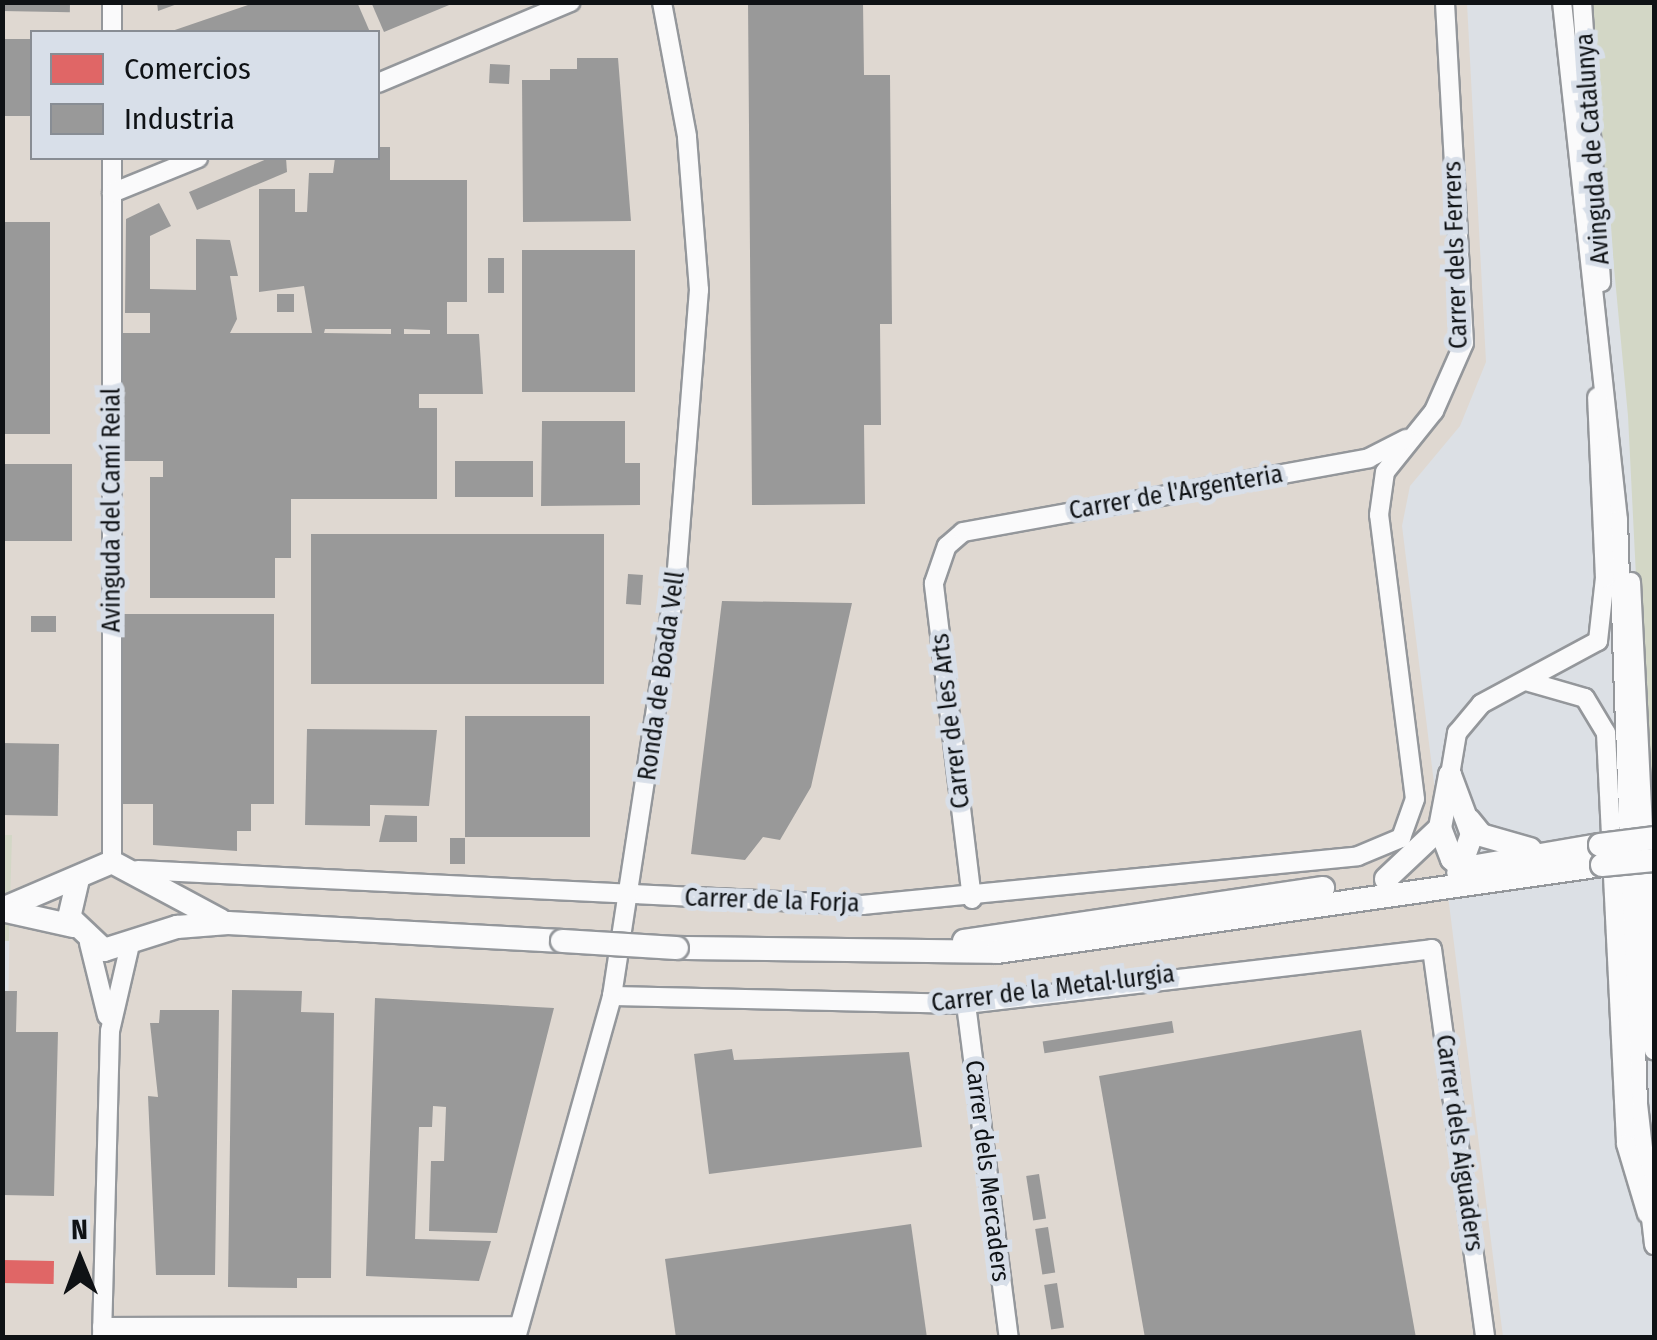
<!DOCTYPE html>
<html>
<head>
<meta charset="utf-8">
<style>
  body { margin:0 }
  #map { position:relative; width:1657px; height:1340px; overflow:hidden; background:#dce0e5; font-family:"Fira Sans Condensed",sans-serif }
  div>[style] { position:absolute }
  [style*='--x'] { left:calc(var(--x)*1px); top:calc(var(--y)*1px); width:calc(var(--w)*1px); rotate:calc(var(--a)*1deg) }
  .industrial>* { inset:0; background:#dfd8d1 }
  .green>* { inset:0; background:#d3d7c6 }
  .shops>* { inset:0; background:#e06666; transform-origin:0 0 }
  .industry>* { inset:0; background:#999; transform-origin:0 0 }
  .roads { filter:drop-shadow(2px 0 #94979b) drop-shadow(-2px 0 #94979b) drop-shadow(0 2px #94979b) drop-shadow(0 -2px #94979b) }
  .minor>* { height:18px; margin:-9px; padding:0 9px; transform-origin:9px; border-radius:9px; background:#fafafb }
  .major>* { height:22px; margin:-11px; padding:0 11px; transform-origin:11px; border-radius:11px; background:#fafafb }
  .bridges { filter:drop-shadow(2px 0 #94979b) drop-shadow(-2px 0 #94979b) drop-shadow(0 2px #94979b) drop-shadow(0 -2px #94979b) }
  .major-bridge>* { height:22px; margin:-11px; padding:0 11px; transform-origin:11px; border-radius:11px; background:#fafafb }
  span { translate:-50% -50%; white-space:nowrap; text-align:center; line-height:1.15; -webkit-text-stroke:10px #d8dfe9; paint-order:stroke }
  .street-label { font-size:25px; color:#0f1215 }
  .frame { position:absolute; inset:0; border:5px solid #0f1215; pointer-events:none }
  .legend { position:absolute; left:30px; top:30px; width:350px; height:130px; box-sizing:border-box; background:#d8dfe9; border:2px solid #888d94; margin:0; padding:12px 18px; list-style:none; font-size:30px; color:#0f1215 }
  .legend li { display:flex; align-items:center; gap:20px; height:50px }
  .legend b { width:50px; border:2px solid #888d94 }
  .north { position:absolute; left:30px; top:1210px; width:100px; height:100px; -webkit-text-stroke:8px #d8dfe9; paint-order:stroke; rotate:359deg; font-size:28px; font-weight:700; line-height:40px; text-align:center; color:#0f1215 }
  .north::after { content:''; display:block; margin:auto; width:35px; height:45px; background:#0f1215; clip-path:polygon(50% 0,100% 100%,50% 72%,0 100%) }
</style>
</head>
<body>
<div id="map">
  <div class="industrial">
    <div style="clip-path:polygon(evenodd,3px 3px,1467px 3px,1486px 362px,1460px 426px,1410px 486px,1402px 526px,1503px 1337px,3px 1337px,11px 835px,3px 835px,3px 3px,32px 32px,378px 32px,378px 158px,32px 158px,32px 32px)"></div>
  </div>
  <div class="green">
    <div style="clip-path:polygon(1589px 3px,1654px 3px,1654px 817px,1648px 817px,1628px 416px)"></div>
    <div style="clip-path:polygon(3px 835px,12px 835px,9px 941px,3px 941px)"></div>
  </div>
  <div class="shops">
    <div style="left:2px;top:1260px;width:52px;height:23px;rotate:1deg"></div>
  </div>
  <div class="industry">
    <div style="left:2px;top:2px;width:68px;height:9px;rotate:1deg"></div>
    <div style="clip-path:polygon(157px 2px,180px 2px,180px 3px,158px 11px)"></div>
    <div style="clip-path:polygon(257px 2px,357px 2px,370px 32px,169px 32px)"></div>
    <div style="clip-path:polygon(371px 2px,454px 2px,454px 3px,384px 32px)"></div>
    <div style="clip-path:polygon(748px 2px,863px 2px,864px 75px,890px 75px,892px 324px,880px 324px,881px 425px,864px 425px,865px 504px,752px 505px)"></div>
    <div style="left:2px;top:39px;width:30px;height:77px"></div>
    <div style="clip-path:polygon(577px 58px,618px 58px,631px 221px,523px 222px,522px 80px,550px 80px,550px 69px,577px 69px)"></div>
    <div style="left:510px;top:65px;width:19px;height:20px;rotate:93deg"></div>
    <div style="clip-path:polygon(evenodd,378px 147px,390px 147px,390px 180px,467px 180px,467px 302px,447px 302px,447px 334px,479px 334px,483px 394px,419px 394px,419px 408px,437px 408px,437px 499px,291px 499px,291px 558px,275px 558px,275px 598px,150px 598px,150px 477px,163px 477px,163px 461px,123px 461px,123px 333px,150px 333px,150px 313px,125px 313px,126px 219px,159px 203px,171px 226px,150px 236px,150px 289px,196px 290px,196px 239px,230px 240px,238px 276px,230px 276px,237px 319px,230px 333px,312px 333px,304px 286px,259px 292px,259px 189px,295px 189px,295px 212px,307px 212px,309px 173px,333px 173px,335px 158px,378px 158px,378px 147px,325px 329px,391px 329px,391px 334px,324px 333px,325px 329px,378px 147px,404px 329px,430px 330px,430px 334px,404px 334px,404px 329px)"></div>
    <div style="clip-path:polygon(269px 158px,286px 158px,287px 172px,197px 210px,189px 192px)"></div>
    <div style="left:2px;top:222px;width:48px;height:212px"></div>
    <div style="left:522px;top:250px;width:113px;height:142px"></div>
    <div style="left:488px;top:258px;width:16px;height:35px"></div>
    <div style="left:277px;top:294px;width:17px;height:18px"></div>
    <div style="clip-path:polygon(542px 421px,625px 421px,625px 463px,640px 463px,640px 505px,541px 506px)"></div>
    <div style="left:455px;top:461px;width:78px;height:36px"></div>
    <div style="left:2px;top:464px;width:70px;height:77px"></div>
    <div style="left:311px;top:534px;width:293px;height:150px"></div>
    <div style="left:628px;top:574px;width:15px;height:30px;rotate:4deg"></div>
    <div style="clip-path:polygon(722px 601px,852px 603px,811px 787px,780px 840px,763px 837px,745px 860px,691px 854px)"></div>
    <div style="clip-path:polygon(122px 614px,274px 614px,274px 804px,251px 804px,251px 831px,237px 831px,237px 851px,153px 845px,153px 804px,122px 804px)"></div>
    <div style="left:31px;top:616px;width:25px;height:16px"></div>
    <div style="left:465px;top:716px;width:125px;height:121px"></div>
    <div style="clip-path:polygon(307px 729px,437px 730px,429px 806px,370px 805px,370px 826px,305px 825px)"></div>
    <div style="left:2px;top:743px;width:57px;height:72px;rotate:1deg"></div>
    <div style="clip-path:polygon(385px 815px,417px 816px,417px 842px,379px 842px)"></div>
    <div style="left:450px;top:838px;width:15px;height:26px"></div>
    <div style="clip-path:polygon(232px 990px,302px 991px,301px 1012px,334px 1013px,331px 1278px,297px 1278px,297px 1288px,228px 1287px)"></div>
    <div style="clip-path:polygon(2px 991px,17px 991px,16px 1032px,58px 1032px,54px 1196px,2px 1195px)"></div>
    <div style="clip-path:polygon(375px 998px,554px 1008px,497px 1233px,429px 1231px,431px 1161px,444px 1161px,446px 1107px,433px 1106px,432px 1127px,419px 1127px,415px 1239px,491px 1241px,479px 1281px,366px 1276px)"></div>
    <div style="clip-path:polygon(160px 1010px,219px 1010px,215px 1275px,156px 1275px,148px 1096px,158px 1097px,150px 1023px,159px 1023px)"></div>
    <div style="left:1172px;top:1021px;width:12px;height:131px;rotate:81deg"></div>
    <div style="clip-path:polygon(1361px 1030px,1416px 1338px,1145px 1338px,1099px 1076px)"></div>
    <div style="clip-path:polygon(732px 1049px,734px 1060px,909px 1052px,922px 1147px,709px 1174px,694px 1054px)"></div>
    <div style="left:1039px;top:1174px;width:45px;height:13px;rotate:81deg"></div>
    <div style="clip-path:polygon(911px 1224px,927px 1338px,676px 1338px,665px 1259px)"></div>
    <div style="left:1048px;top:1227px;width:46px;height:13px;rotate:81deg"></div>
    <div style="left:1057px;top:1283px;width:45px;height:13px;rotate:81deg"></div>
  </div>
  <div class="roads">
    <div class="minor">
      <div style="--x:1562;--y:2;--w:521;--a:83.83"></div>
      <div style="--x:1618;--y:520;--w:584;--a:88.04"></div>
      <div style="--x:1638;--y:1104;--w:142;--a:83.5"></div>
      <div style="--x:1582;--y:2;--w:281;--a:86.1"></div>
      <div style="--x:112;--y:32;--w:30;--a:-90"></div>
      <div style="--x:378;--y:83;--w:209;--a:-22.8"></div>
      <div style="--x:112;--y:158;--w:704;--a:90"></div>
      <div style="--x:112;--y:193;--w:93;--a:-22.1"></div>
      <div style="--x:1631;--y:582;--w:469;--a:87.2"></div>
      <div style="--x:1526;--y:681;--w:61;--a:16.1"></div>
      <div style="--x:1585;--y:698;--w:41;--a:59"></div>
      <div style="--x:1606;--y:733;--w:411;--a:87.2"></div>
      <div style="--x:1626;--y:1144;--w:73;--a:73.3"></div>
      <div style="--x:1450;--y:775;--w:43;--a:-80.5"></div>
      <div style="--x:1457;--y:733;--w:38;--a:-50"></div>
      <div style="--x:1481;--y:704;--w:133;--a:-28.3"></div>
      <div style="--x:1598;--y:641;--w:63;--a:-83.7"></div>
      <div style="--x:1605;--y:578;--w:181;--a:-92.5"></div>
      <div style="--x:138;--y:870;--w:725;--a:2.77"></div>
      <div style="--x:862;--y:905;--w:498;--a:-5.6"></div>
      <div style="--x:1358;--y:856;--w:47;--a:-22.7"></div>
      <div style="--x:1401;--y:838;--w:41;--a:-70.3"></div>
      <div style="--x:1415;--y:799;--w:286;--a:-97.2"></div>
      <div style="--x:1379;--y:515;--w:43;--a:-82.1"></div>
      <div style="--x:1385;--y:472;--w:78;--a:-51.2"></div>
      <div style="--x:1434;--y:411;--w:74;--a:-66.2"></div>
      <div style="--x:1464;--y:343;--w:342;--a:-93.2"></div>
      <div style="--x:972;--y:899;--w:318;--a:-96.9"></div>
      <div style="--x:934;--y:583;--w:39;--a:-71"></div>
      <div style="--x:947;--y:546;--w:21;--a:-41"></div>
      <div style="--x:963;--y:532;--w:413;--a:-10.3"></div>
      <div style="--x:1369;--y:458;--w:42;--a:-27.2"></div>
      <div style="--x:89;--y:943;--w:75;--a:76.1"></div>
      <div style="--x:612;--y:996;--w:354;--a:1.3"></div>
      <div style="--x:966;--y:1004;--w:469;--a:-6.7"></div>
      <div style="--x:1432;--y:949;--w:393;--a:82.2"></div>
      <div style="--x:966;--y:1004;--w:337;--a:82.7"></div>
      <div style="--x:102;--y:1327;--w:417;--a:-0.1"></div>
      <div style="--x:102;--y:1337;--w:306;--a:-88.5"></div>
      <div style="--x:110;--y:1031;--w:84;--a:-77"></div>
      <div style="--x:516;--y:1338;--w:355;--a:-74.3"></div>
      <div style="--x:612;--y:996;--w:432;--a:-81.3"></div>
      <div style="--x:677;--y:569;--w:280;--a:-85.5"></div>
      <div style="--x:699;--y:290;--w:154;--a:-94.5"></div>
      <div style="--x:687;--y:136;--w:136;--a:-100.6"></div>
    </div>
    <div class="major">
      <div style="--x:1450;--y:775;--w:54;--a:100.7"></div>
      <div style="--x:1440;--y:828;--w:33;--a:69"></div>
      <div style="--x:1452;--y:859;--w:23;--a:40"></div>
      <div style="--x:1450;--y:775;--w:63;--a:69.6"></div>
      <div style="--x:1472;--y:834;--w:41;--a:109.7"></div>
      <div style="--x:1469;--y:820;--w:19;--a:51"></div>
      <div style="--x:1481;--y:835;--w:51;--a:15.9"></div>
      <div style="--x:1459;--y:869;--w:143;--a:-9.7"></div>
      <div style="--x:78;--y:879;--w:39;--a:103"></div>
      <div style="--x:69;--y:917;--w:48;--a:43.3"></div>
      <div style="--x:104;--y:950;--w:77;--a:-17.5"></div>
      <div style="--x:177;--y:927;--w:51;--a:-4.5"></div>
      <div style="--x:228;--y:923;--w:334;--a:3.1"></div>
      <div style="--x:1386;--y:879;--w:74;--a:-43.4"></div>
      <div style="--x:2;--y:909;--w:120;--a:-23.1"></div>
      <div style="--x:112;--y:862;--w:123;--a:28.2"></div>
      <div style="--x:6;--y:911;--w:69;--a:12.6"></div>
      <div style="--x:964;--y:941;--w:363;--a:-8.4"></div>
      <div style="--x:677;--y:948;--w:320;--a:0.7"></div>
      <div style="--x:997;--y:952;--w:611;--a:-8.18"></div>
    </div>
  </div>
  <div class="bridges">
    <div class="major-bridge">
      <div style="--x:1600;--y:845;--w:54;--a:-7.4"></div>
      <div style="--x:1602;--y:865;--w:52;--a:-5.5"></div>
      <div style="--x:562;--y:941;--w:115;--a:3.5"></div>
    </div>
  </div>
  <div class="street-label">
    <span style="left:1593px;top:149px;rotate:-94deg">Avinguda de Catalunya</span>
    <span style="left:1456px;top:255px;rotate:-92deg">Carrer dels Ferrers</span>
    <span style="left:1176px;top:493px;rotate:-10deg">Carrer de l'Argenteria</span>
    <span style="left:112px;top:510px;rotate:-90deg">Avinguda del Camí Reial</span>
    <span style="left:662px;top:676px;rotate:-82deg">Ronda de Boada Vell</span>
    <span style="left:951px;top:721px;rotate:-97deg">Carrer de les Arts</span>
    <span style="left:772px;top:901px;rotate:2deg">Carrer de la Forja</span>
    <span style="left:1053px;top:989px;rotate:-7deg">Carrer de la Metal·lurgia</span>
    <span style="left:1459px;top:1143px;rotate:82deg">Carrer dels Aiguaders</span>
    <span style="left:987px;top:1171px;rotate:83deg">Carrer dels Mercaders</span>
  </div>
  <div class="frame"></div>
  <ul class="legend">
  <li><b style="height:28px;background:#e06666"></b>Comercios</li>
  <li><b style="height:28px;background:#999"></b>Industria</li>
  </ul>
  <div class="north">N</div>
</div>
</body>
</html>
